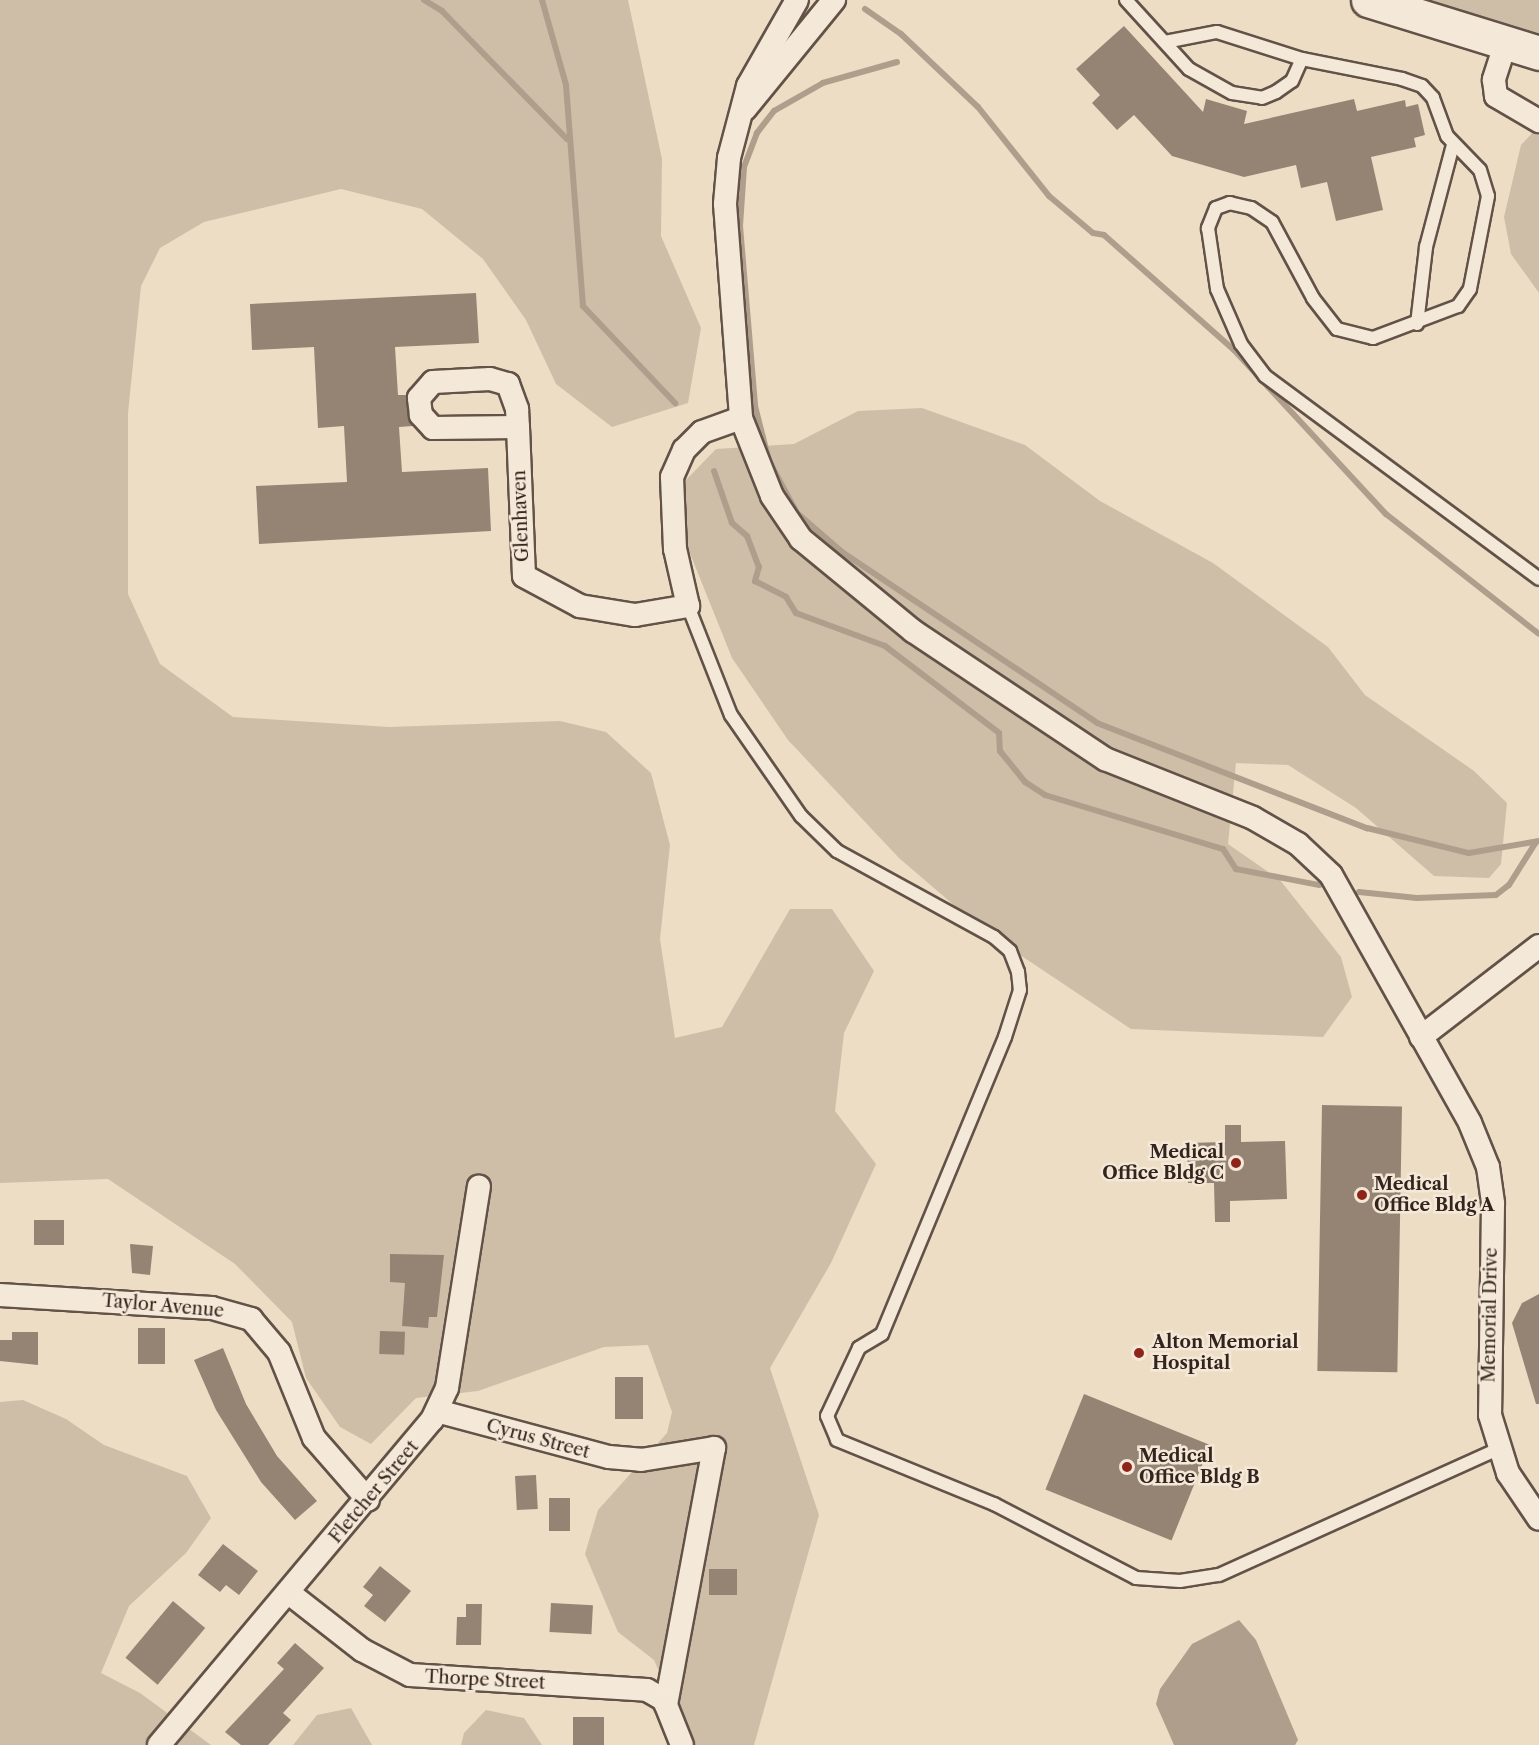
<!DOCTYPE html>
<html>
<head>
<meta charset="utf-8">
<style>
  body { margin:0 }
  #map { position:relative; width:1539px; height:1745px; overflow:hidden; background:#eeddc5; font-family:"Libre Caslon Text",serif }
  div>[style] { position:absolute }
  [style*='--x'] { left:calc(var(--x)*1px); top:calc(var(--y)*1px); width:calc(var(--w)*1px); rotate:calc(var(--a)*1deg) }
  .green>* { inset:0; background:#cebea8 }
  .water>* { inset:0; background:#af9e8c }
  .stream>* { height:6px; margin:-3px; padding:0 3px; transform-origin:3px; border-radius:3px; background:#af9e8c }
  .building>* { inset:0; background:#958474; transform-origin:0 0 }
  .roads { filter:drop-shadow(2px 0 #625247) drop-shadow(-2px 0 #625247) drop-shadow(0 2px #625247) drop-shadow(0 -2px #625247) }
  .lane>* { height:12px; margin:-6px; padding:0 6px; transform-origin:6px; border-radius:6px; background:#f4e9d9 }
  .street>* { height:22px; margin:-11px; padding:0 11px; transform-origin:11px; border-radius:11px; background:#f4e9d9 }
  .secondary>* { height:33px; margin:-16.5px; padding:0 16.5px; transform-origin:16.5px; border-radius:16.5px; background:#f4e9d9 }
  .dots>* { width:16px; height:16px; translate:-50% -50%; box-sizing:border-box; border:3px solid #f4e9d9; border-radius:50% }
  span { translate:-50% -50%; white-space:nowrap; text-align:center; line-height:1.15; -webkit-text-stroke:5px #f4e9d9; paint-order:stroke }
  .street-label { font-size:18px; color:#34241d }
  .poi-label { font-size:18px; color:#34241d; font-weight:700 }
  .right { translate:-100% -50%; text-align:right }
  .left { translate:0 -50%; text-align:left }
</style>
</head>
<body>
<div id="map">
  <div class="green">
    <div style="clip-path:polygon(0 0,628px 0,662px 159px,661px 236px,701px 328px,688px 403px,612px 427px,556px 384px,526px 320px,483px 259px,422px 209px,341px 189px,204px 222px,160px 248px,141px 286px,128px 413px,128px 594px,160px 664px,233px 717px,389px 727px,560px 721px,606px 732px,651px 773px,670px 845px,660px 939px,675px 1038px,722px 1027px,790px 909px,832px 909px,874px 971px,844px 1033px,835px 1111px,876px 1164px,831px 1263px,770px 1368px,819px 1515px,754px 1745px,692px 1745px,654px 1660px,618px 1632px,585px 1554px,598px 1510px,667px 1433px,672px 1412px,648px 1345px,604px 1347px,478px 1391px,416px 1398px,371px 1444px,340px 1427px,306px 1378px,292px 1322px,235px 1264px,108px 1179px,0 1183px)"></div>
    <div style="clip-path:polygon(1428px 0,1539px 0,1539px 36px)"></div>
    <div style="clip-path:polygon(1539px 126px,1539px 293px,1511px 254px,1504px 217px,1521px 145px)"></div>
    <div style="clip-path:polygon(922px 408px,1025px 445px,1100px 501px,1213px 563px,1328px 647px,1365px 695px,1474px 771px,1507px 803px,1501px 864px,1489px 878px,1434px 876px,1356px 808px,1288px 765px,1236px 763px,1228px 844px,1280px 880px,1341px 957px,1352px 997px,1323px 1037px,1131px 1029px,984px 931px,899px 858px,788px 740px,732px 658px,683px 536px,685px 481px,716px 449px,794px 444px,858px 411px)"></div>
    <div style="clip-path:polygon(23px 1400px,66px 1419px,104px 1445px,187px 1476px,211px 1518px,186px 1553px,129px 1606px,101px 1673px,140px 1693px,211px 1745px,0 1745px,0 1402px)"></div>
    <div style="clip-path:polygon(351px 1708px,372px 1745px,293px 1745px,317px 1715px)"></div>
    <div style="clip-path:polygon(486px 1710px,524px 1718px,542px 1745px,461px 1745px,464px 1733px)"></div>
  </div>
  <div class="water">
    <div style="clip-path:polygon(1239px 1620px,1256px 1640px,1298px 1740px,1295px 1745px,1174px 1745px,1156px 1704px,1160px 1689px,1192px 1644px)"></div>
  </div>
  <div class="stream">
    <div style="--x:424;--y:0;--w:21;--a:31"></div>
    <div style="--x:442;--y:11;--w:179;--a:45.7"></div>
    <div style="--x:542;--y:0;--w:88;--a:74.2"></div>
    <div style="--x:566;--y:85;--w:222;--a:85.6"></div>
    <div style="--x:583;--y:306;--w:134;--a:46.5"></div>
    <div style="--x:865;--y:9;--w:44;--a:34.8"></div>
    <div style="--x:901;--y:34;--w:106;--a:43.5"></div>
    <div style="--x:978;--y:107;--w:114;--a:51.4"></div>
    <div style="--x:1049;--y:196;--w:57;--a:40.1"></div>
    <div style="--x:1093;--y:233;--w:11;--a:10"></div>
    <div style="--x:1104;--y:235;--w:174;--a:41.5"></div>
    <div style="--x:1234;--y:350;--w:224;--a:47.2"></div>
    <div style="--x:1386;--y:514;--w:194;--a:38.1"></div>
    <div style="--x:897;--y:62;--w:77;--a:164.2"></div>
    <div style="--x:823;--y:83;--w:56;--a:150.3"></div>
    <div style="--x:774;--y:111;--w:28;--a:128"></div>
    <div style="--x:757;--y:133;--w:36;--a:111"></div>
    <div style="--x:744;--y:167;--w:59;--a:93.9"></div>
    <div style="--x:740;--y:226;--w:181;--a:85.2"></div>
    <div style="--x:755;--y:406;--w:57;--a:75.7"></div>
    <div style="--x:769;--y:461;--w:59;--a:61.7"></div>
    <div style="--x:797;--y:513;--w:60;--a:40.9"></div>
    <div style="--x:842;--y:552;--w:307;--a:33.8"></div>
    <div style="--x:1097;--y:723;--w:290;--a:21.3"></div>
    <div style="--x:1367;--y:828;--w:105;--a:13.8"></div>
    <div style="--x:1469;--y:853;--w:71;--a:-9.7"></div>
    <div style="--x:714;--y:471;--w:55;--a:70.9"></div>
    <div style="--x:732;--y:523;--w:20;--a:41"></div>
    <div style="--x:747;--y:536;--w:33;--a:69"></div>
    <div style="--x:759;--y:567;--w:15;--a:106"></div>
    <div style="--x:755;--y:581;--w:35;--a:27"></div>
    <div style="--x:786;--y:597;--w:19;--a:58"></div>
    <div style="--x:796;--y:613;--w:95;--a:20.3"></div>
    <div style="--x:885;--y:646;--w:143;--a:37.3"></div>
    <div style="--x:999;--y:733;--w:18;--a:87"></div>
    <div style="--x:1000;--y:751;--w:40;--a:51"></div>
    <div style="--x:1025;--y:782;--w:24;--a:33"></div>
    <div style="--x:1045;--y:795;--w:186;--a:16.9"></div>
    <div style="--x:1223;--y:849;--w:24;--a:57"></div>
    <div style="--x:1236;--y:869;--w:85;--a:10.9"></div>
    <div style="--x:1359;--y:892;--w:58;--a:5.9"></div>
    <div style="--x:1417;--y:898;--w:79;--a:-2.2"></div>
    <div style="--x:1496;--y:895;--w:16;--a:-38"></div>
    <div style="--x:1509;--y:885;--w:51;--a:-57.9"></div>
  </div>
  <div class="building">
    <div style="clip-path:polygon(1124px 26px,1203px 112px,1206px 99px,1247px 111px,1244px 124px,1354px 99px,1357px 111px,1405px 100px,1406px 107px,1418px 104px,1425px 135px,1414px 138px,1416px 147px,1371px 157px,1383px 210px,1336px 221px,1327px 182px,1301px 188px,1296px 165px,1244px 177px,1172px 156px,1134px 115px,1117px 130px,1092px 103px,1100px 95px,1076px 69px)"></div>
    <div style="clip-path:polygon(476px 293px,479px 343px,395px 347px,398px 395px,406px 395px,413px 426px,399px 427px,402px 472px,488px 468px,491px 531px,259px 544px,256px 486px,347px 482px,344px 426px,318px 428px,314px 347px,252px 350px,250px 304px)"></div>
    <div style="left:1322px;top:1105px;width:80px;height:266px;rotate:1deg"></div>
    <div style="clip-path:polygon(1225px 1125px,1241px 1125px,1241px 1142px,1285px 1141px,1287px 1199px,1230px 1201px,1230px 1222px,1215px 1222px,1214px 1183px,1188px 1183px,1187px 1143px,1225px 1142px)"></div>
    <div style="left:34px;top:1220px;width:30px;height:25px"></div>
    <div style="clip-path:polygon(130px 1244px,153px 1246px,150px 1275px,132px 1273px)"></div>
    <div style="clip-path:polygon(390px 1254px,444px 1255px,437px 1317px,429px 1317px,428px 1328px,402px 1326px,405px 1283px,390px 1282px)"></div>
    <div style="clip-path:polygon(1539px 1294px,1539px 1404px,1536px 1404px,1512px 1323px,1522px 1303px)"></div>
    <div style="left:138px;top:1328px;width:27px;height:36px"></div>
    <div style="left:380px;top:1331px;width:25px;height:23px;rotate:2deg"></div>
    <div style="clip-path:polygon(12px 1332px,38px 1332px,38px 1365px,0 1361px,0 1340px,12px 1340px)"></div>
    <div style="clip-path:polygon(223px 1348px,246px 1404px,277px 1456px,317px 1501px,295px 1520px,261px 1482px,216px 1410px,194px 1360px)"></div>
    <div style="left:615px;top:1377px;width:28px;height:42px"></div>
    <div style="left:1084px;top:1394px;width:136px;height:103px;rotate:22deg"></div>
    <div style="left:536px;top:1475px;width:34px;height:21px;rotate:87deg"></div>
    <div style="left:570px;top:1498px;width:33px;height:21px;rotate:90deg"></div>
    <div style="clip-path:polygon(223px 1544px,258px 1571px,239px 1595px,226px 1585px,220px 1592px,198px 1575px)"></div>
    <div style="clip-path:polygon(380px 1566px,411px 1591px,385px 1622px,364px 1606px,373px 1595px,363px 1587px)"></div>
    <div style="left:709px;top:1569px;width:28px;height:26px"></div>
    <div style="left:173px;top:1601px;width:42px;height:74px;rotate:40deg"></div>
    <div style="left:551px;top:1603px;width:42px;height:29px;rotate:3deg"></div>
    <div style="clip-path:polygon(466px 1604px,482px 1604px,481px 1645px,456px 1645px,457px 1617px,466px 1617px)"></div>
    <div style="clip-path:polygon(295px 1643px,324px 1668px,283px 1713px,291px 1720px,268px 1745px,241px 1745px,225px 1732px,284px 1669px,277px 1663px)"></div>
    <div style="left:573px;top:1717px;width:31px;height:28px"></div>
  </div>
  <div class="roads">
    <div class="lane">
      <div style="--x:1126;--y:0;--w:93;--a:47.6"></div>
      <div style="--x:1189;--y:69;--w:49;--a:29.2"></div>
      <div style="--x:1232;--y:93;--w:30;--a:9"></div>
      <div style="--x:1262;--y:98;--w:15;--a:-23"></div>
      <div style="--x:1276;--y:92;--w:19;--a:-35"></div>
      <div style="--x:1292;--y:81;--w:24;--a:-66"></div>
      <div style="--x:1302;--y:59;--w:102;--a:11.3"></div>
      <div style="--x:1402;--y:79;--w:21;--a:19"></div>
      <div style="--x:1422;--y:86;--w:16;--a:47"></div>
      <div style="--x:1433;--y:98;--w:40;--a:69.8"></div>
      <div style="--x:1447;--y:136;--w:47;--a:45.9"></div>
      <div style="--x:1480;--y:170;--w:27;--a:73"></div>
      <div style="--x:1488;--y:196;--w:95;--a:101"></div>
      <div style="--x:1470;--y:289;--w:21;--a:125"></div>
      <div style="--x:1458;--y:306;--w:91;--a:159.4"></div>
      <div style="--x:1373;--y:338;--w:37;--a:-166"></div>
      <div style="--x:1337;--y:329;--w:39;--a:-128"></div>
      <div style="--x:1313;--y:298;--w:86;--a:-118.3"></div>
      <div style="--x:1272;--y:222;--w:25;--a:-146"></div>
      <div style="--x:1251;--y:208;--w:22;--a:-167"></div>
      <div style="--x:1230;--y:203;--w:15;--a:160"></div>
      <div style="--x:1216;--y:208;--w:22;--a:112"></div>
      <div style="--x:1208;--y:228;--w:62;--a:81.6"></div>
      <div style="--x:1217;--y:289;--w:60;--a:66.4"></div>
      <div style="--x:1241;--y:344;--w:40;--a:53"></div>
      <div style="--x:1265;--y:376;--w:341;--a:36.5"></div>
      <div style="--x:1165;--y:42;--w:53;--a:-10.9"></div>
      <div style="--x:1217;--y:32;--w:89;--a:17.6"></div>
      <div style="--x:1417;--y:324;--w:78;--a:-83.3"></div>
      <div style="--x:1426;--y:247;--w:106;--a:-75.2"></div>
      <div style="--x:688;--y:606;--w:117;--a:68.5"></div>
      <div style="--x:731;--y:715;--w:123;--a:55.3"></div>
      <div style="--x:801;--y:816;--w:50;--a:44.2"></div>
      <div style="--x:837;--y:851;--w:179;--a:28.7"></div>
      <div style="--x:994;--y:937;--w:21;--a:41"></div>
      <div style="--x:1010;--y:951;--w:22;--a:69"></div>
      <div style="--x:1018;--y:972;--w:18;--a:84"></div>
      <div style="--x:1020;--y:990;--w:49;--a:107.7"></div>
      <div style="--x:1005;--y:1037;--w:321;--a:112.5"></div>
      <div style="--x:882;--y:1334;--w:27;--a:149"></div>
      <div style="--x:859;--y:1348;--w:75;--a:115.2"></div>
      <div style="--x:827;--y:1416;--w:26;--a:67"></div>
      <div style="--x:837;--y:1440;--w:170;--a:22.2"></div>
      <div style="--x:994;--y:1504;--w:160;--a:27.5"></div>
      <div style="--x:1136;--y:1578;--w:44;--a:3.9"></div>
      <div style="--x:1180;--y:1581;--w:39;--a:-9"></div>
      <div style="--x:1219;--y:1575;--w:306;--a:-24.3"></div>
    </div>
    <div class="street">
      <div style="--x:797;--y:0;--w:99;--a:119.7"></div>
      <div style="--x:748;--y:86;--w:74;--a:104.8"></div>
      <div style="--x:729;--y:158;--w:46;--a:95"></div>
      <div style="--x:725;--y:204;--w:215;--a:85.7"></div>
      <div style="--x:741;--y:418;--w:84;--a:68.3"></div>
      <div style="--x:772;--y:496;--w:52;--a:56"></div>
      <div style="--x:801;--y:539;--w:145;--a:39.4"></div>
      <div style="--x:913;--y:631;--w:231;--a:33.7"></div>
      <div style="--x:1105;--y:759;--w:159;--a:21.7"></div>
      <div style="--x:1253;--y:818;--w:52;--a:30"></div>
      <div style="--x:1298;--y:844;--w:45;--a:43.2"></div>
      <div style="--x:1331;--y:875;--w:284;--a:60.7"></div>
      <div style="--x:1470;--y:1123;--w:48;--a:67.8"></div>
      <div style="--x:1488;--y:1167;--w:37;--a:82"></div>
      <div style="--x:1493;--y:1204;--w:211;--a:90.8"></div>
      <div style="--x:1490;--y:1415;--w:61;--a:72.8"></div>
      <div style="--x:1508;--y:1473;--w:55;--a:56"></div>
      <div style="--x:1506;--y:42;--w:40;--a:108"></div>
      <div style="--x:1494;--y:80;--w:16;--a:83"></div>
      <div style="--x:1496;--y:96;--w:50;--a:30.2"></div>
      <div style="--x:745;--y:109;--w:141;--a:-50.8"></div>
      <div style="--x:518;--y:427;--w:85;--a:179.3"></div>
      <div style="--x:433;--y:428;--w:18;--a:-133"></div>
      <div style="--x:421;--y:415;--w:17;--a:-97"></div>
      <div style="--x:419;--y:398;--w:21;--a:-49"></div>
      <div style="--x:433;--y:382;--w:57;--a:-3"></div>
      <div style="--x:490;--y:379;--w:19;--a:16"></div>
      <div style="--x:508;--y:384;--w:27;--a:70"></div>
      <div style="--x:517;--y:409;--w:18;--a:87"></div>
      <div style="--x:518;--y:427;--w:149;--a:87.7"></div>
      <div style="--x:524;--y:576;--w:64;--a:28.2"></div>
      <div style="--x:580;--y:606;--w:56;--a:9.3"></div>
      <div style="--x:635;--y:615;--w:54;--a:-9.6"></div>
      <div style="--x:688;--y:606;--w:58;--a:-102.8"></div>
      <div style="--x:675;--y:549;--w:72;--a:-92.4"></div>
      <div style="--x:672;--y:477;--w:30;--a:-66"></div>
      <div style="--x:684;--y:450;--w:25;--a:-45"></div>
      <div style="--x:702;--y:432;--w:41;--a:-19.7"></div>
      <div style="--x:1421;--y:1037;--w:149;--a:-37.6"></div>
      <div style="--x:0;--y:1295;--w:212;--a:3.5"></div>
      <div style="--x:212;--y:1308;--w:41;--a:15.8"></div>
      <div style="--x:251;--y:1319;--w:43;--a:49.7"></div>
      <div style="--x:279;--y:1352;--w:93;--a:67.9"></div>
      <div style="--x:314;--y:1438;--w:82;--a:48.9"></div>
      <div style="--x:437;--y:1411;--w:178;--a:15"></div>
      <div style="--x:609;--y:1457;--w:32;--a:5"></div>
      <div style="--x:641;--y:1460;--w:74;--a:-9.3"></div>
      <div style="--x:714;--y:1448;--w:261;--a:100.6"></div>
      <div style="--x:289;--y:1593;--w:93;--a:38"></div>
      <div style="--x:362;--y:1650;--w:54;--a:27.5"></div>
      <div style="--x:410;--y:1675;--w:237;--a:3.6"></div>
      <div style="--x:647;--y:1690;--w:20;--a:30"></div>
      <div style="--x:664;--y:1700;--w:48;--a:68.2"></div>
      <div style="--x:159;--y:1745;--w:424;--a:-50"></div>
      <div style="--x:432;--y:1420;--w:35;--a:-65"></div>
      <div style="--x:447;--y:1388;--w:204;--a:-81"></div>
    </div>
    <div class="secondary">
      <div style="--x:1368;--y:0;--w:179;--a:17.2"></div>
    </div>
  </div>
  <div class="dots">
    <div style="left:1236px;top:1163px;background:#8f2418"></div>
    <div style="left:1362px;top:1195px;background:#8f2418"></div>
    <div style="left:1139px;top:1353px;background:#8f2418"></div>
    <div style="left:1127px;top:1467px;background:#8f2418"></div>
  </div>
  <div class="street-label">
    <span style="left:521px;top:516px;rotate:-92deg">Glenhaven</span>
    <span style="left:163px;top:1306px;rotate:5deg">Taylor Avenue</span>
    <span style="left:1490px;top:1315px;rotate:-89deg">Memorial Drive</span>
    <span style="left:538px;top:1439px;rotate:15deg">Cyrus Street</span>
    <span style="left:374px;top:1492px;rotate:-50deg">Fletcher Street</span>
    <span style="left:485px;top:1680px;rotate:3deg">Thorpe Street</span>
  </div>
  <div class="poi-label">
    <span class="right" style="left:1224px;top:1163px">Medical<br>Office Bldg C</span>
    <span class="left" style="left:1374px;top:1195px">Medical<br>Office Bldg A</span>
    <span class="left" style="left:1152px;top:1353px">Alton Memorial<br>Hospital</span>
    <span class="left" style="left:1139px;top:1467px">Medical<br>Office Bldg B</span>
  </div>
</div>
</body>
</html>
